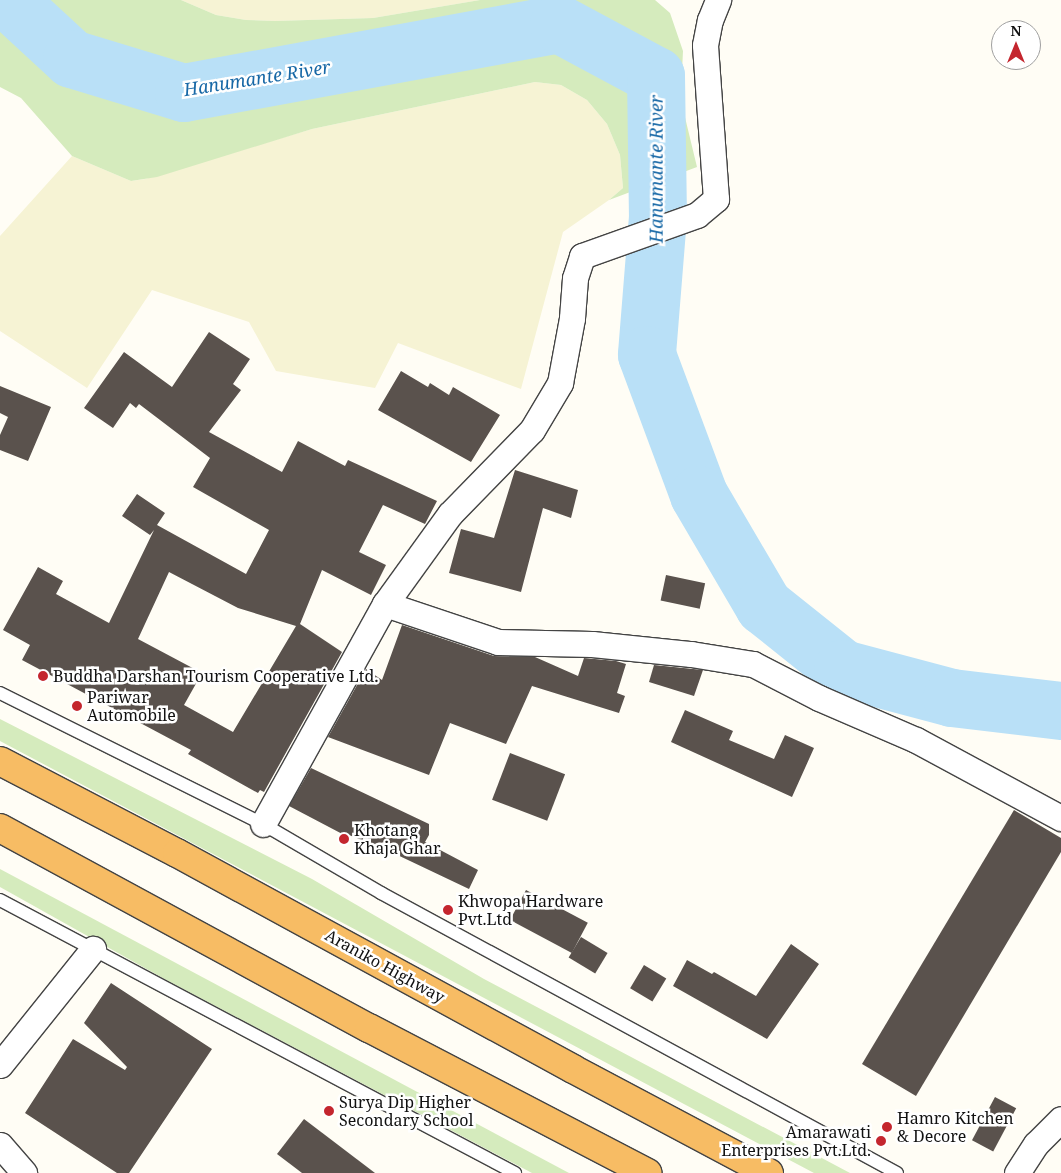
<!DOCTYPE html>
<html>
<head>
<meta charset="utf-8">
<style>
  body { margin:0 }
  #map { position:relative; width:1061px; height:1173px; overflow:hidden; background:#fffdf5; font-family:"Noto Serif",serif }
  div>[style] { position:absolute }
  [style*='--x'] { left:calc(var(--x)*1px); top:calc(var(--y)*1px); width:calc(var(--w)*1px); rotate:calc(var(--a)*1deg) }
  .farmland>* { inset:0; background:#f6f3d4 }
  .green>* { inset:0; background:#d5ebbd }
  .river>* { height:58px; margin:-29px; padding:0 29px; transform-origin:29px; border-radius:29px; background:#b9e0f7 }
  .building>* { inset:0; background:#5a524d; transform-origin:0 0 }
  .roads { filter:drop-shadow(1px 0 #444) drop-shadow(-1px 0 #444) drop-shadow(0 1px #444) drop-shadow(0 -1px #444) }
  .service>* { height:12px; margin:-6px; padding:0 6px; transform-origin:6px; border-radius:6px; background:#fff }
  .minor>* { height:25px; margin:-12.5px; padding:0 12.5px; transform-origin:12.5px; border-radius:12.5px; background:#fff }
  .trunk>* { height:28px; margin:-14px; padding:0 14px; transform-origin:14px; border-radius:14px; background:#f7bc64 }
  .dots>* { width:14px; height:14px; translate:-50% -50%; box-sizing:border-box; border:2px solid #fff; border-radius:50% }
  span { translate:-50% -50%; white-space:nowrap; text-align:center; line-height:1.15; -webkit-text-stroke:5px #fff; paint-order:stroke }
  .poi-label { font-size:16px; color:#111 }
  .left { translate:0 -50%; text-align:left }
  .right { translate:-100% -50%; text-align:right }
  .street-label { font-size:16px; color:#111 }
  .water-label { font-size:18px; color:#1768a6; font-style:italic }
  .north { position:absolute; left:991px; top:20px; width:50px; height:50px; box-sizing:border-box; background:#fff; border:1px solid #a0a0a0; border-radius:50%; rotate:0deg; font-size:14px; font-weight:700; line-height:20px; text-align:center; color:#111 }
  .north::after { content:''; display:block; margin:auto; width:18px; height:22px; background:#c4262e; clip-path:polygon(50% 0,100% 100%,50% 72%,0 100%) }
</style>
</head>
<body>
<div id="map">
  <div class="farmland">
    <div style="clip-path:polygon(181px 0,480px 0,373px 18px,275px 21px,246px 20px,216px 15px)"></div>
    <div style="clip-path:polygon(535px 82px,561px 85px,587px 100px,607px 124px,620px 155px,623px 188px,609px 200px,563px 232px,521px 389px,398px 343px,375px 388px,276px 371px,249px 322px,152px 290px,87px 388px,0 331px,0 236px,72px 156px,131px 181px,145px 179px,312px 129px)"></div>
  </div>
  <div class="green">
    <div style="clip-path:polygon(0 0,181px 0,216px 15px,246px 20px,275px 21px,373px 18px,480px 0,655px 0,670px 13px,683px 51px,681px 92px,683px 109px,697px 167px,609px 200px,623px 188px,620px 155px,607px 124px,587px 100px,561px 85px,535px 82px,312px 129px,157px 177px,131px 181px,72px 156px,21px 98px,0 87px)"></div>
    <div style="clip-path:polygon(0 719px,312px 879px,484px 979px,850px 1173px,814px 1173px,0 741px)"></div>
    <div style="clip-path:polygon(0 869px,569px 1173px,532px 1173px,168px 981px,0 887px)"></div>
  </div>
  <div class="river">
    <div style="--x:8;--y:0;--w:87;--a:42.7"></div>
    <div style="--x:72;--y:59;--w:117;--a:16.9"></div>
    <div style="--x:184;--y:93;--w:381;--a:-10.4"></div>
    <div style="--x:559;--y:24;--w:110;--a:28.2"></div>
    <div style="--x:656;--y:76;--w:141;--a:89.2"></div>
    <div style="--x:658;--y:217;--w:138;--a:94.6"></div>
    <div style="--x:647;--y:355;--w:149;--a:69.6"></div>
    <div style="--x:699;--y:495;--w:129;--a:59.6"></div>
    <div style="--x:764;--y:606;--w:101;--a:38.6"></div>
    <div style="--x:843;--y:669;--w:113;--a:14.9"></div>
    <div style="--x:952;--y:698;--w:110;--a:6.8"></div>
  </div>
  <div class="building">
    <div style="clip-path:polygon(evenodd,209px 332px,250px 359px,233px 384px,241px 390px,209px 432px,282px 472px,298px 441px,345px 466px,348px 460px,437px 501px,425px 524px,383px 505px,359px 552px,386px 565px,371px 595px,322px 570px,300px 624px,342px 652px,264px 792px,260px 790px,258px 793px,188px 754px,191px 750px,22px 660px,30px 645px,3px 630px,38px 567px,63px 581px,56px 594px,109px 623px,154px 530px,150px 535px,122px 516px,137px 494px,165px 513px,157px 525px,246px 574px,269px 530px,193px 487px,210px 458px,139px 404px,136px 408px,130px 403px,113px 428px,84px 408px,124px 352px,172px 387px,209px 332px,169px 572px,238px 608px,296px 626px,233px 732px,184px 705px,202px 673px,138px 639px,169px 572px)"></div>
    <div style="clip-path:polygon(401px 371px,428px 387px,430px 383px,449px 395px,453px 387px,500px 415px,471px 462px,378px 410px)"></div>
    <div style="clip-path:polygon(0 386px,51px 407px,28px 461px,0 450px,0 435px,8px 417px,0 413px)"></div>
    <div style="clip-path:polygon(515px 470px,578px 490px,571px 518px,543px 508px,521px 592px,449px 573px,461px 529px,494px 538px)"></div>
    <div style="left:666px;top:575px;width:40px;height:26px;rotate:12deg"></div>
    <div style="clip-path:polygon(402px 625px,494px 656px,535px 657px,578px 676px,584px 658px,616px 661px,626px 664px,617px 693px,625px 696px,619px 713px,532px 686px,506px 744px,450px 723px,429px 775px,328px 737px,366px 669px,382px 680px)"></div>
    <div style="clip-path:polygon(654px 665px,703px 670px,694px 696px,649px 682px)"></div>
    <div style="clip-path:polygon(685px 710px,733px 731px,729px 740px,774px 759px,785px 735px,814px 748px,792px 797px,671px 742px)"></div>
    <div style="left:510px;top:753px;width:59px;height:50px;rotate:21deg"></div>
    <div style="clip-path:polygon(311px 768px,429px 824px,429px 835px,425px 842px,478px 870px,469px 889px,389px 851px,349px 835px,348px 837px,289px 806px)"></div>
    <div style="clip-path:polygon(1014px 810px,1061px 838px,1061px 852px,916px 1096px,862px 1064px)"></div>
    <div style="left:526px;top:890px;width:70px;height:34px;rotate:28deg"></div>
    <div style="left:581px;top:937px;width:31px;height:24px;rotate:31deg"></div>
    <div style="clip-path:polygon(791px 944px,819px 964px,767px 1039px,673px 986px,687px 960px,712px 974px,714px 972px,756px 996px)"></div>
    <div style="left:644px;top:965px;width:26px;height:27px;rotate:31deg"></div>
    <div style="clip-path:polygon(111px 983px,212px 1049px,129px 1173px,117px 1173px,25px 1113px,73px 1039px,125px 1070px,127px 1067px,84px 1023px)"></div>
    <div style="left:995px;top:1097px;width:24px;height:49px;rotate:28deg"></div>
    <div style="clip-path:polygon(304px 1119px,375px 1173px,302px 1173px,277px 1154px)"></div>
  </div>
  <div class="roads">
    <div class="service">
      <div style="--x:0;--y:693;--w:294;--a:26.5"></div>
      <div style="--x:263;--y:824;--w:137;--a:30.3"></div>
      <div style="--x:381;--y:893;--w:587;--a:28.49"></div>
      <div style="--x:0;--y:900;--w:583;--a:27.93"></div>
    </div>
    <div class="minor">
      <div style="--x:385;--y:604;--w:119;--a:18.6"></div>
      <div style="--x:498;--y:642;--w:94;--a:1.2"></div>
      <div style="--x:592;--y:644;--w:100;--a:5.8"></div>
      <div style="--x:691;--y:654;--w:63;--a:9.2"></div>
      <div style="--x:753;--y:664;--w:74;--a:27.3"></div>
      <div style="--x:819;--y:698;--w:106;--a:23.4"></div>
      <div style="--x:916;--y:740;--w:165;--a:28.3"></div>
      <div style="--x:263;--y:824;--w:252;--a:-61"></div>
      <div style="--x:385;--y:604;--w:111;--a:-54.2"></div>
      <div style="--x:450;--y:514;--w:117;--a:-45.7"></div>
      <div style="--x:532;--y:430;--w:55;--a:-59.2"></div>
      <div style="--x:560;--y:383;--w:66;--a:-79.5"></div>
      <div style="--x:572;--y:318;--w:40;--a:-85.7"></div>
      <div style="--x:575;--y:278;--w:23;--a:-72"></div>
      <div style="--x:582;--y:256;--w:122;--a:-19.6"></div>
      <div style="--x:697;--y:215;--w:25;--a:-40"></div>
      <div style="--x:716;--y:199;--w:154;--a:-94.1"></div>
      <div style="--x:705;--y:45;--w:25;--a:-79"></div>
      <div style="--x:710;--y:20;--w:22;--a:-68"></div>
      <div style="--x:0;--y:1065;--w:149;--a:-51.3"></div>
      <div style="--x:0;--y:1145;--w:37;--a:49"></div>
      <div style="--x:1017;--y:1173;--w:35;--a:-57"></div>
      <div style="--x:1036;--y:1144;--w:35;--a:-45"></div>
    </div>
    <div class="trunk">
      <div style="--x:0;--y:761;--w:199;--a:27.5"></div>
      <div style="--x:177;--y:853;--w:451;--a:28.6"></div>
      <div style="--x:573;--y:1069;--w:222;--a:28"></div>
      <div style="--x:0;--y:828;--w:420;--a:28.5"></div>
      <div style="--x:369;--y:1028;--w:314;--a:27.5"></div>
    </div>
  </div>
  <div class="dots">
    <div style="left:43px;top:676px;background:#c4262e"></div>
    <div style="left:77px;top:706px;background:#c4262e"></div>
    <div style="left:344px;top:839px;background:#c4262e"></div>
    <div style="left:448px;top:910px;background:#c4262e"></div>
    <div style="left:329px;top:1111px;background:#c4262e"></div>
    <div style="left:887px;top:1127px;background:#c4262e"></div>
    <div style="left:881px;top:1141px;background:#c4262e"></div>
  </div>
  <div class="poi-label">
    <span class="left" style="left:53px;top:676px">Buddha Darshan Tourism Cooperative Ltd.</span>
    <span class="left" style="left:87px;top:706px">Pariwar<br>Automobile</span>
    <span class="left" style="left:354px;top:839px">Khotang<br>Khaja Ghar</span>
    <span class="left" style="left:458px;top:910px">Khwopa Hardware<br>Pvt.Ltd</span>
    <span class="left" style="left:339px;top:1111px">Surya Dip Higher<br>Secondary School</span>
    <span class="left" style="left:897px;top:1127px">Hamro Kitchen<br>&amp; Decore</span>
    <span class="right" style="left:871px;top:1141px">Amarawati<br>Enterprises Pvt.Ltd.</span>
  </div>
  <div class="street-label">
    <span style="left:385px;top:966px;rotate:29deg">Araniko Highway</span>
  </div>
  <div class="water-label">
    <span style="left:257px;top:78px;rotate:-9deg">Hanumante River</span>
    <span style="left:656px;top:169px;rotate:-90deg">Hanumante River</span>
  </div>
  <div class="north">N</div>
</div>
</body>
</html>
